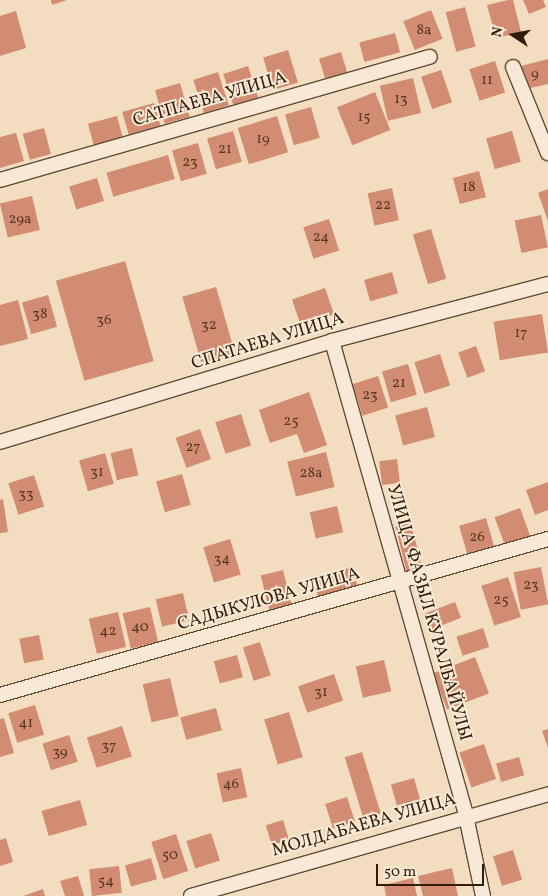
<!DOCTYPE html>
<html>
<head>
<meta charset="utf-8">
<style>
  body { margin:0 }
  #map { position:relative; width:548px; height:896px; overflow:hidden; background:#f2ddc0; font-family:Vollkorn,serif }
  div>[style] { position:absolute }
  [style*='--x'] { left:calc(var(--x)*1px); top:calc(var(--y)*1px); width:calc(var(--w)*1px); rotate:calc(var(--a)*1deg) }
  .building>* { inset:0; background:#d28c72; transform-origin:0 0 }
  .roads { filter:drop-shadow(1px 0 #624c36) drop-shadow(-1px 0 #624c36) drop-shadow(0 1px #624c36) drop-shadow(0 -1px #624c36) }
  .minor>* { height:14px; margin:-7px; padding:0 7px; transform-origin:7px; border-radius:7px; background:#f7e9d6 }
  span { translate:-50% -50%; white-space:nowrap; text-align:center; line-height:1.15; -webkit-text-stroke:4px #f7e9d6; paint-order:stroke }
  .number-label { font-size:15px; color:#5a3822 }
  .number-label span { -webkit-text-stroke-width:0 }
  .street-label { font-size:18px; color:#321c08 }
  .north { position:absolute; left:488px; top:10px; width:50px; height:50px; -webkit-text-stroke:4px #f7e9d6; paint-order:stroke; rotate:281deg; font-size:14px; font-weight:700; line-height:20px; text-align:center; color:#321c08 }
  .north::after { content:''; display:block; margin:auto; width:18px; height:22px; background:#321c08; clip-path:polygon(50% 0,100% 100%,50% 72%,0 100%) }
  .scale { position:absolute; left:376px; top:864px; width:108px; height:22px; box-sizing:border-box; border:2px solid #321c08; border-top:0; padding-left:6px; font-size:15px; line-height:18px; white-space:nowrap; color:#321c08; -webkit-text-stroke:4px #f7e9d6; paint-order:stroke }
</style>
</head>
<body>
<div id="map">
  <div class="building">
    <div style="clip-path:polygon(51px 0,67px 0,52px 5px)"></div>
    <div style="clip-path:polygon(508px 0,513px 0,521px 32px,496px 38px,487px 5px)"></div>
    <div style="clip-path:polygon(523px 0,543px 0,546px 7px,529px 14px)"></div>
    <div style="left:465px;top:7px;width:41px;height:20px;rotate:75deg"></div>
    <div style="left:431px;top:10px;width:31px;height:30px;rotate:68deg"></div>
    <div style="clip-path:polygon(16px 11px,26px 48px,0 56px,0 16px)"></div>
    <div style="left:395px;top:33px;width:20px;height:37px;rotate:75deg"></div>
    <div style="left:288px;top:50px;width:34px;height:26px;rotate:73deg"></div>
    <div style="left:341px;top:52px;width:24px;height:23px;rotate:73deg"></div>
    <div style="clip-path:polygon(548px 59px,548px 84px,526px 89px,521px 66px)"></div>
    <div style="left:495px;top:61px;width:33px;height:27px;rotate:72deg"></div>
    <div style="left:248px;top:66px;width:36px;height:26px;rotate:72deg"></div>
    <div style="left:441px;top:70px;width:34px;height:21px;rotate:71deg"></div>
    <div style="left:218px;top:72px;width:35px;height:26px;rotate:72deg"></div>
    <div style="left:413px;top:78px;width:36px;height:34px;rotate:77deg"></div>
    <div style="left:180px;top:83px;width:35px;height:26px;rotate:74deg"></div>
    <div style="left:375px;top:92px;width:41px;height:41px;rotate:68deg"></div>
    <div style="left:154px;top:103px;width:26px;height:33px;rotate:74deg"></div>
    <div style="left:311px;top:107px;width:32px;height:27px;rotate:74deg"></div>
    <div style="left:117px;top:116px;width:23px;height:30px;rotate:75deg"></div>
    <div style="left:277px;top:116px;width:38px;height:41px;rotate:73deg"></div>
    <div style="left:44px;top:128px;width:27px;height:22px;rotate:75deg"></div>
    <div style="left:233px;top:131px;width:32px;height:27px;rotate:74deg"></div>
    <div style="left:512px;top:131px;width:32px;height:27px;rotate:74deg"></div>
    <div style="clip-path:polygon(16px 133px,24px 161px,0 168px,0 137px)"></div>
    <div style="left:198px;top:143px;width:32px;height:27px;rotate:74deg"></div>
    <div style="left:168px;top:155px;width:25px;height:64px;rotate:74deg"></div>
    <div style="left:479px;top:171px;width:27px;height:27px;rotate:75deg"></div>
    <div style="left:97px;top:178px;width:24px;height:29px;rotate:73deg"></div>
    <div style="left:392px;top:188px;width:33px;height:25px;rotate:78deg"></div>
    <div style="clip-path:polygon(548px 189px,548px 221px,538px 193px)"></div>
    <div style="left:32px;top:196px;width:35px;height:33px;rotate:77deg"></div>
    <div style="left:541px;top:215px;width:33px;height:27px;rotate:78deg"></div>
    <div style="left:329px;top:219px;width:33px;height:27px;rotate:72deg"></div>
    <div style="left:431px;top:229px;width:52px;height:19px;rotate:73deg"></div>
    <div style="left:125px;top:261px;width:104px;height:72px;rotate:74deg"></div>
    <div style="left:392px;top:272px;width:22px;height:29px;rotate:74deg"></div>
    <div style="left:216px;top:287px;width:71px;height:35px;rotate:74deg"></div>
    <div style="left:325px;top:288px;width:28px;height:35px;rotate:71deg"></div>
    <div style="left:48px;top:295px;width:33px;height:27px;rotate:74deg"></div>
    <div style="clip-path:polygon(18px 300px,28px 339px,0 346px,0 305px)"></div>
    <div style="left:542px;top:314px;width:39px;height:49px;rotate:81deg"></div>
    <div style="left:476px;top:346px;width:27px;height:19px;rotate:70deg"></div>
    <div style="left:440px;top:354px;width:33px;height:27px;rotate:72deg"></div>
    <div style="left:408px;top:364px;width:32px;height:27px;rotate:74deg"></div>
    <div style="left:378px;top:376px;width:33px;height:27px;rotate:72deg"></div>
    <div style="clip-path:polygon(309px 392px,327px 445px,304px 453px,297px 434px,270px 443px,259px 410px)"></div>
    <div style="left:427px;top:407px;width:31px;height:33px;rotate:75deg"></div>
    <div style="left:241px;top:414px;width:33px;height:27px;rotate:72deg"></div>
    <div style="left:200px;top:429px;width:32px;height:26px;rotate:70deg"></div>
    <div style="left:132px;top:448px;width:28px;height:22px;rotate:77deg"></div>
    <div style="left:326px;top:452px;width:36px;height:40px;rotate:76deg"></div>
    <div style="left:105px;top:453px;width:32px;height:27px;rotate:74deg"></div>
    <div style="left:397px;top:459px;width:24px;height:18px;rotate:83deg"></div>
    <div style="left:182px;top:474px;width:32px;height:27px;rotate:74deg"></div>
    <div style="left:34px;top:475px;width:33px;height:27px;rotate:72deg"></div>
    <div style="clip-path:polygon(548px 482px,548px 510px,535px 515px,526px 490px)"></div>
    <div style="clip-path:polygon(3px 499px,8px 532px,0 533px,0 500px)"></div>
    <div style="left:337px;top:506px;width:27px;height:28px;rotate:77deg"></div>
    <div style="left:520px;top:508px;width:32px;height:27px;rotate:70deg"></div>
    <div style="left:486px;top:518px;width:33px;height:28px;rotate:74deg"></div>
    <div style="left:411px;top:523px;width:50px;height:16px;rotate:76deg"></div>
    <div style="left:230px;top:539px;width:37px;height:28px;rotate:73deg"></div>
    <div style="left:352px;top:567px;width:25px;height:41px;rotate:74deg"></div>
    <div style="left:541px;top:567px;width:38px;height:28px;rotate:79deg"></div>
    <div style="left:283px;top:570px;width:37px;height:23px;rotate:76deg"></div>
    <div style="left:508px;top:577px;width:42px;height:28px;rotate:72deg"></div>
    <div style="left:183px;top:593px;width:28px;height:28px;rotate:77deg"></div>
    <div style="left:455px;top:602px;width:17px;height:35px;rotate:69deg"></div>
    <div style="left:150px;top:607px;width:36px;height:28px;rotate:77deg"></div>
    <div style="left:118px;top:612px;width:36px;height:30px;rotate:77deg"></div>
    <div style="left:483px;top:628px;width:20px;height:28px;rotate:72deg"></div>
    <div style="left:39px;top:635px;width:25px;height:20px;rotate:79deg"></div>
    <div style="left:260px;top:642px;width:35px;height:18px;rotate:72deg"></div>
    <div style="left:237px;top:655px;width:23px;height:24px;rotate:75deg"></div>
    <div style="left:475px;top:657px;width:39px;height:45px;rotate:69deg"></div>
    <div style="left:384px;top:660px;width:32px;height:29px;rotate:77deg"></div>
    <div style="left:334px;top:674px;width:28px;height:38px;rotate:71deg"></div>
    <div style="left:170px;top:678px;width:39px;height:28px;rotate:77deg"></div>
    <div style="left:35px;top:705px;width:31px;height:28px;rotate:73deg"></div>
    <div style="left:216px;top:708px;width:23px;height:37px;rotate:75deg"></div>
    <div style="left:289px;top:712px;width:47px;height:26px;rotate:73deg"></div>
    <div style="clip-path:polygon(4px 718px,14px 753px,0 757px,0 719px)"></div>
    <div style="left:122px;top:726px;width:32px;height:37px;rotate:72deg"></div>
    <div style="clip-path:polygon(548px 729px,548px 748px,542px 731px)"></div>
    <div style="left:69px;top:735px;width:28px;height:28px;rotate:72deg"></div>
    <div style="left:484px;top:744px;width:37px;height:26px;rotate:71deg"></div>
    <div style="left:362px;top:752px;width:64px;height:18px;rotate:73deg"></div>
    <div style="left:519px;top:757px;width:19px;height:24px;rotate:74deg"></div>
    <div style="left:241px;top:768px;width:30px;height:25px;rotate:78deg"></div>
    <div style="left:414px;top:778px;width:26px;height:24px;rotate:74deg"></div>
    <div style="left:347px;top:797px;width:26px;height:23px;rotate:72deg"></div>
    <div style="left:80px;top:800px;width:26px;height:40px;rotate:74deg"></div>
    <div style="left:283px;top:820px;width:21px;height:18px;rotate:73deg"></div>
    <div style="left:211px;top:833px;width:29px;height:26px;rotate:72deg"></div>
    <div style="left:176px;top:834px;width:39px;height:26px;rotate:72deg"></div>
    <div style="clip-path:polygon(6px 838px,13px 862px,0 866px,0 840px)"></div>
    <div style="left:513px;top:850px;width:31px;height:21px;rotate:73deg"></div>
    <div style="left:151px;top:858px;width:22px;height:27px;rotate:74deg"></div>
    <div style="left:119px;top:866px;width:27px;height:30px;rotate:84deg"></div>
    <div style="clip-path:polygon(452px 868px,458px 896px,423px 896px,418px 876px)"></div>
    <div style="clip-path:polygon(78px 876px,84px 896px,65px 896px,60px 881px)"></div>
    <div style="clip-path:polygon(413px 878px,417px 896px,386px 896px,384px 885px)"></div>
    <div style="clip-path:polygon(43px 889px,45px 896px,23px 896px)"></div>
  </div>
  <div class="roads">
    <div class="minor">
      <div style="--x:513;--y:67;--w:93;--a:67.9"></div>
      <div style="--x:0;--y:180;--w:447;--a:-16"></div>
      <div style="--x:332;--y:341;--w:494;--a:74.2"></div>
      <div style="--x:466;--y:816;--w:82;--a:78"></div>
      <div style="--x:0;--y:442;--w:347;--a:-16.9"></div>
      <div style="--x:332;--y:341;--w:223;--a:-14.8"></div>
      <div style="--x:0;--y:695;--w:570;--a:-15.89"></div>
      <div style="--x:191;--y:896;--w:371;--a:-15.9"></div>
    </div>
  </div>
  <div class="number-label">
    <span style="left:424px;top:31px">8а</span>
    <span style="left:535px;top:75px">9</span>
    <span style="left:487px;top:81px">11</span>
    <span style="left:401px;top:100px">13</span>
    <span style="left:364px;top:118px">15</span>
    <span style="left:263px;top:140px">19</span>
    <span style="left:225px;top:150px">21</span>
    <span style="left:190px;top:163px">23</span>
    <span style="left:469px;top:188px">18</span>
    <span style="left:383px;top:206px">22</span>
    <span style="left:20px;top:220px">29а</span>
    <span style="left:321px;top:238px">24</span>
    <span style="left:40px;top:315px">38</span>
    <span style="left:104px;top:321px">36</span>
    <span style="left:209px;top:326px">32</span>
    <span style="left:521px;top:334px">17</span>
    <span style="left:399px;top:384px">21</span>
    <span style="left:370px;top:396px">23</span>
    <span style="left:291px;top:422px">25</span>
    <span style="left:193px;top:448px">27</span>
    <span style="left:97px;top:473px">31</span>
    <span style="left:311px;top:474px">28а</span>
    <span style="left:26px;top:495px">33</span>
    <span style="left:477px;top:538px">26</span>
    <span style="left:222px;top:560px">34</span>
    <span style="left:531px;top:586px">23</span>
    <span style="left:501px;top:601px">25</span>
    <span style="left:140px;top:628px">40</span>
    <span style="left:108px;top:632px">42</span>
    <span style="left:321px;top:693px">31</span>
    <span style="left:26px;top:724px">41</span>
    <span style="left:109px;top:747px">37</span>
    <span style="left:60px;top:753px">39</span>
    <span style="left:231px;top:785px">46</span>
    <span style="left:170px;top:856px">50</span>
    <span style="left:106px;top:882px">54</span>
  </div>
  <div class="street-label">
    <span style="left:210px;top:100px;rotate:-16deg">САТПАЕВА УЛИЦА</span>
    <span style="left:268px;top:342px;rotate:-17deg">СПАТАЕВА УЛИЦА</span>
    <span style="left:269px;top:600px;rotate:-16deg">САДЫКУЛОВА УЛИЦА</span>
    <span style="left:428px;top:613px;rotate:74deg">УЛИЦА ФАЗЫЛ КУРАЛБАЙУЛЫ</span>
    <span style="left:364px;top:826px;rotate:-16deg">МОЛДАБАЕВА УЛИЦА</span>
  </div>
  <div class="north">N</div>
  <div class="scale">50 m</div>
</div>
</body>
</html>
